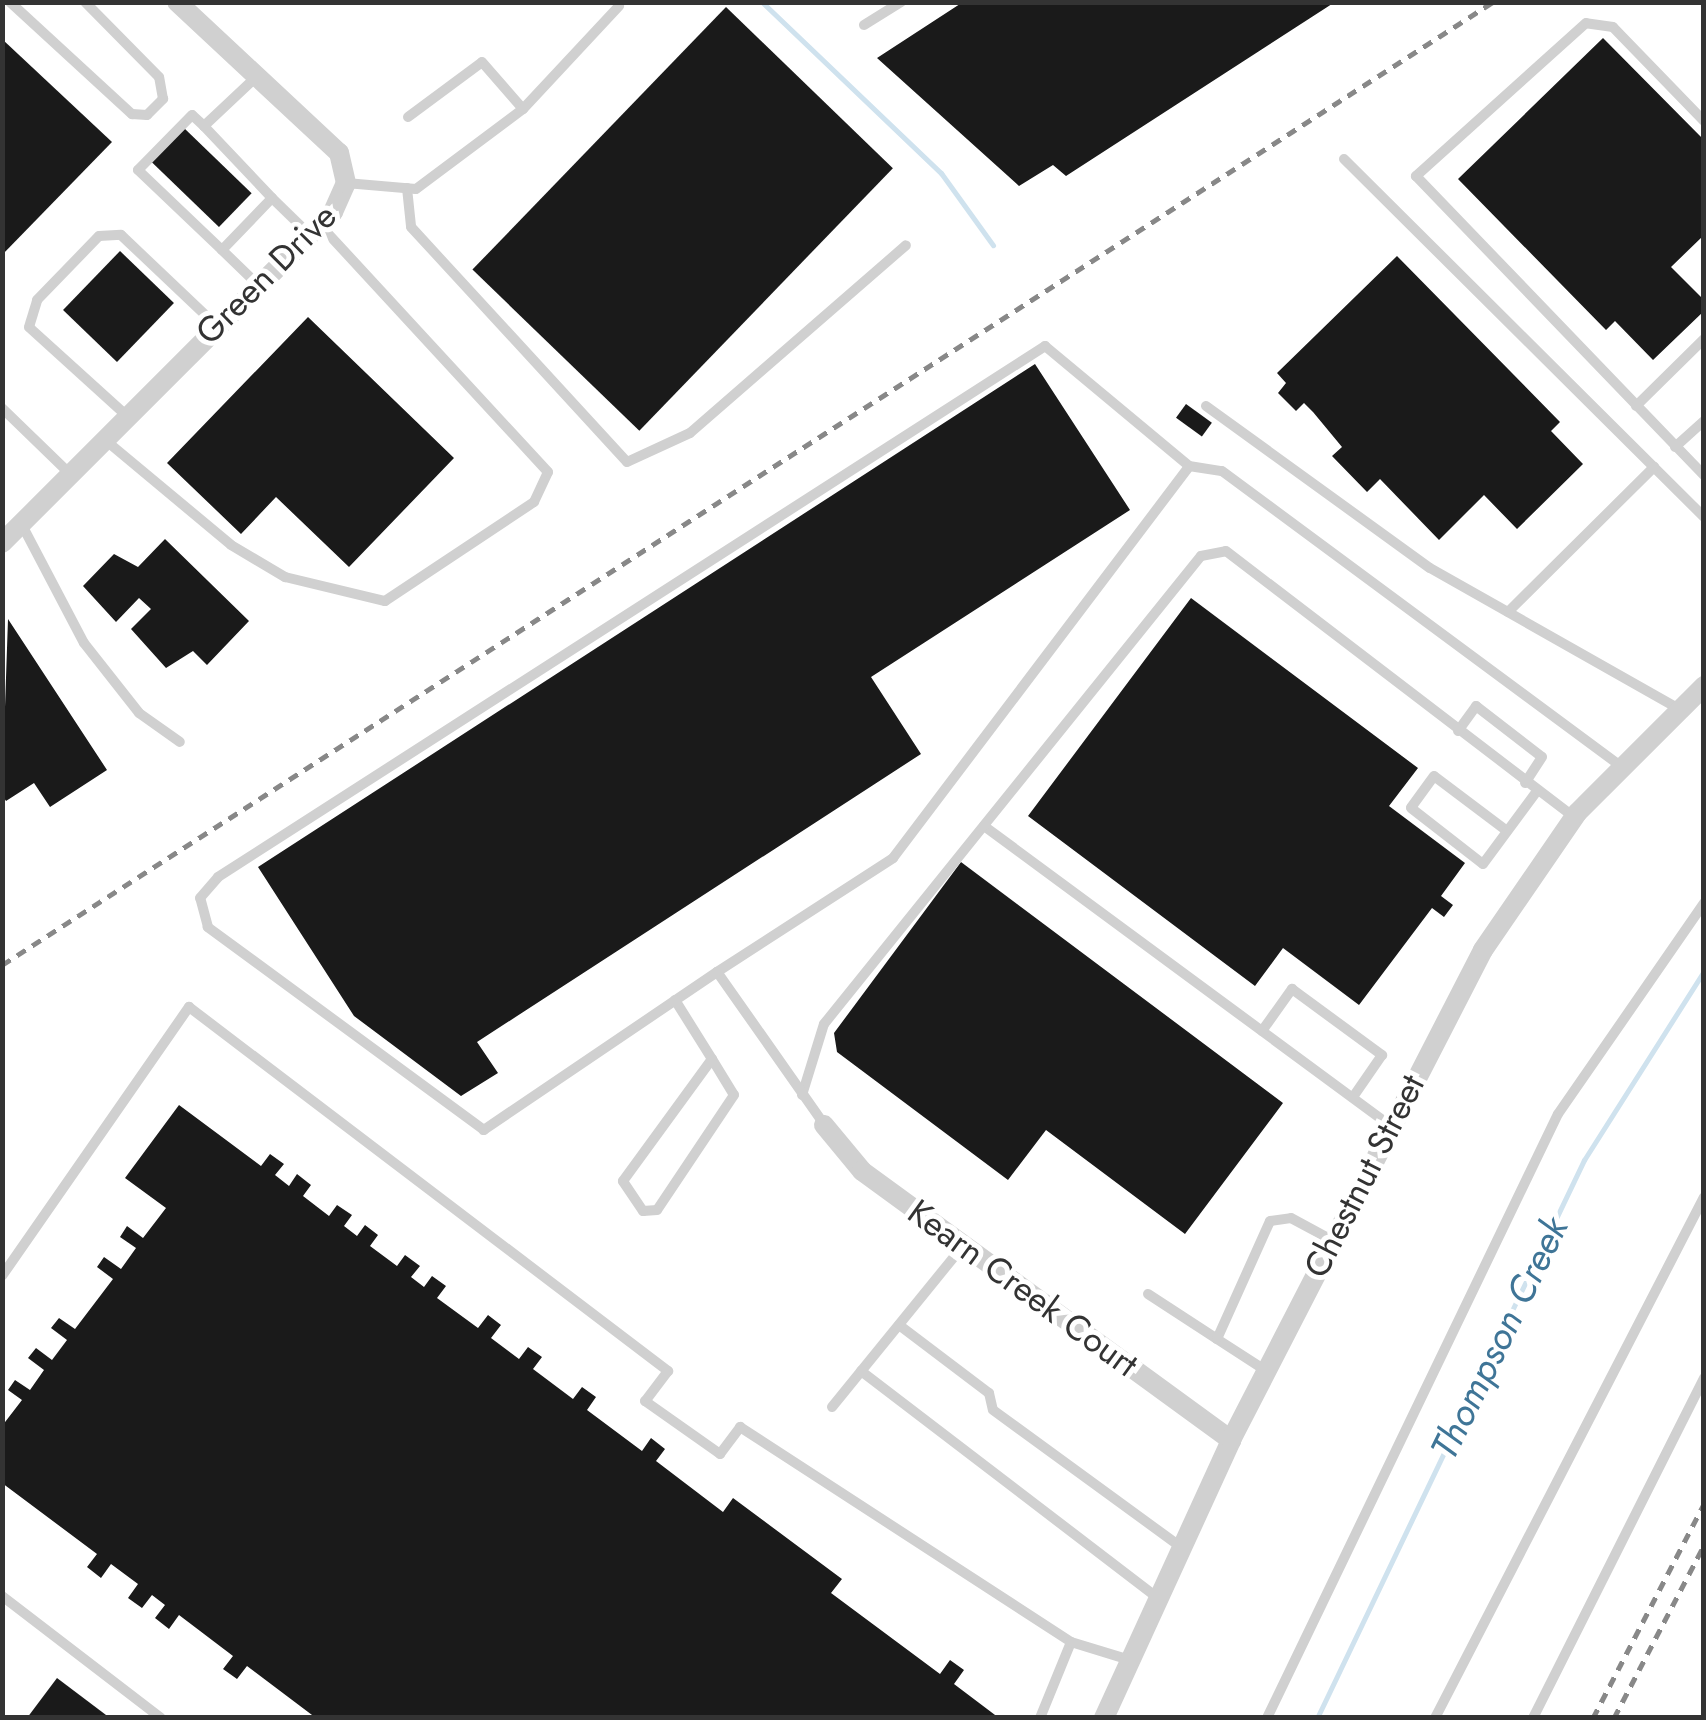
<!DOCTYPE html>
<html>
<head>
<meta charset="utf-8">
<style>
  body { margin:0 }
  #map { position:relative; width:1706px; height:1720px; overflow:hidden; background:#fff; font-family:Jost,sans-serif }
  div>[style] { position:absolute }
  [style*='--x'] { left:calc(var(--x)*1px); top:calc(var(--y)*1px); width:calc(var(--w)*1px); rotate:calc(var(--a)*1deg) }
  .stream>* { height:5px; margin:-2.5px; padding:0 2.5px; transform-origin:2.5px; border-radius:2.5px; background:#cfe2ee }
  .building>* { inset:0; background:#1a1a1a; transform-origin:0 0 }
  .service>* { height:10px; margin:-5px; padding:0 5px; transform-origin:5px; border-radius:5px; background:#d0d0d0 }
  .minor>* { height:20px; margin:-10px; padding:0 10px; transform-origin:10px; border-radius:10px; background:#d0d0d0 }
  .rail>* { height:5px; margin-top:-2.5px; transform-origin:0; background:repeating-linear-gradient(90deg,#888 0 10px,transparent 0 18px) }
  span { translate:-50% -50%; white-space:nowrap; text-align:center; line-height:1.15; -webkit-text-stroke:10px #fff; paint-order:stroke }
  .street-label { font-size:35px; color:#333 }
  .water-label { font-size:38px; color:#3f7597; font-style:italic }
  .frame { position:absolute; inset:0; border:5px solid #333; pointer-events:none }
</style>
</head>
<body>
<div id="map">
  <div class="stream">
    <div style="--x:762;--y:2;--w:248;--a:43.7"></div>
    <div style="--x:941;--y:173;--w:89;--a:54.2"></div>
    <div style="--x:1317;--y:1718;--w:619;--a:-64.43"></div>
    <div style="--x:1584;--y:1160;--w:224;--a:-57.6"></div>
  </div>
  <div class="building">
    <div style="clip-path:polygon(963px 2px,1335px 2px,1066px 176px,1053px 165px,1019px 186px,877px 58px)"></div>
    <div style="left:726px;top:7px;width:232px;height:365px;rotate:44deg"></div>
    <div style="clip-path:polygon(1603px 38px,1704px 140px,1704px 235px,1671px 267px,1704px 300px,1704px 311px,1653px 360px,1615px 321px,1606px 330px,1458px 179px)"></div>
    <div style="clip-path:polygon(2px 39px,112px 142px,2px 255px)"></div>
    <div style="left:184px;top:128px;width:94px;height:47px;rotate:44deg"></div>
    <div style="left:120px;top:251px;width:75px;height:82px;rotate:44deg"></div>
    <div style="clip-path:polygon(1397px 256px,1560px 422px,1551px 431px,1583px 464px,1517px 529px,1484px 495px,1439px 540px,1380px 479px,1367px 492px,1332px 456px,1342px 447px,1313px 412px,1304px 403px,1296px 411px,1278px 393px,1286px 383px,1277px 373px)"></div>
    <div style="clip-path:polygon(308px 317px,454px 458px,349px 567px,276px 497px,241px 534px,167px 463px)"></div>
    <div style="clip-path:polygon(1035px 364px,1130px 510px,871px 677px,921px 754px,477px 1042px,498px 1073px,461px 1096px,354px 1016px,258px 867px)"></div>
    <div style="left:1186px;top:404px;width:32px;height:17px;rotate:36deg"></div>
    <div style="clip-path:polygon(165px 539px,249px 621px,207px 665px,193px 651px,166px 668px,131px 629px,151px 609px,139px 598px,116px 622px,83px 586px,114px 554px,138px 567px)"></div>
    <div style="clip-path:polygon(1191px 598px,1418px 768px,1389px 806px,1465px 863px,1441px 896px,1453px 905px,1444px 917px,1432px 908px,1359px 1005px,1283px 948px,1255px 986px,1028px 816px)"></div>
    <div style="clip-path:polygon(8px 619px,107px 770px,50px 807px,34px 783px,6px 801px,2px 795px)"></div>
    <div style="clip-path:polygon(961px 862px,1283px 1103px,1185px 1234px,1046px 1130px,1008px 1180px,837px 1052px,834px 1033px)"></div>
    <div style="clip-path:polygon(179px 1105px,261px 1166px,270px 1154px,284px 1164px,275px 1175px,289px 1186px,297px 1174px,311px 1185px,303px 1196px,329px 1216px,337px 1205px,352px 1215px,344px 1226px,357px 1236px,365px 1225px,378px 1235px,370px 1246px,397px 1266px,405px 1255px,420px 1266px,411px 1277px,424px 1287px,432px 1276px,446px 1286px,437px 1298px,478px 1328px,488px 1315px,501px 1325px,491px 1338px,519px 1359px,528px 1347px,542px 1357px,533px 1369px,573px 1399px,582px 1387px,596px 1397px,587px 1410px,642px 1451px,651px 1438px,665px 1449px,656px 1461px,723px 1512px,733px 1498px,842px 1579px,831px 1593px,940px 1674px,950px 1660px,964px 1670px,954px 1684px,999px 1718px,316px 1718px,247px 1666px,237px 1679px,223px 1669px,233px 1656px,179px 1615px,169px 1629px,155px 1618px,165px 1605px,152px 1595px,142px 1608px,128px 1598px,138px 1584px,111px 1564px,101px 1578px,87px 1567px,97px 1554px,2px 1483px,2px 1426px,22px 1400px,8px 1390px,15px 1380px,30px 1390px,44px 1370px,28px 1358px,36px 1348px,52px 1360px,67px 1340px,51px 1328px,59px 1318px,75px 1329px,113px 1279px,97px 1267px,104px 1257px,121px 1269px,136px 1248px,120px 1237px,127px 1226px,143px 1238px,166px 1208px,125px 1178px)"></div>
    <div style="clip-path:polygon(57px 1678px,110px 1718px,27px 1718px)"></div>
  </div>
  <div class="service">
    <div style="--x:10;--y:2;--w:166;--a:42.6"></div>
    <div style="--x:132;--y:114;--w:15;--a:4"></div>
    <div style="--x:147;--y:115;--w:23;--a:-45"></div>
    <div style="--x:163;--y:99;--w:22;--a:-100"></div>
    <div style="--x:159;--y:77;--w:105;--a:-134.6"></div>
    <div style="--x:864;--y:25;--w:44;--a:-31.9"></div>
    <div style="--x:408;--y:117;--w:92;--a:-36.6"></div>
    <div style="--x:482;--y:62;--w:62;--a:48.9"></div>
    <div style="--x:1704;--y:121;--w:131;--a:-134.1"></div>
    <div style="--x:1613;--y:27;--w:27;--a:-172"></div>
    <div style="--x:1586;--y:23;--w:229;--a:138"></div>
    <div style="--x:1416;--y:176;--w:415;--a:46.1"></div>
    <div style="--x:204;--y:126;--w:16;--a:-137"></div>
    <div style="--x:192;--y:115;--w:77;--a:134.5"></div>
    <div style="--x:138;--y:170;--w:116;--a:43.6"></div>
    <div style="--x:222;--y:250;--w:72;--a:-46.1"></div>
    <div style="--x:272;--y:198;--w:99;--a:-133.4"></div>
    <div style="--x:204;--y:126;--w:69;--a:-43.2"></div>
    <div style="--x:1344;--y:159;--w:508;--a:44.84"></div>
    <div style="--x:346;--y:183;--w:70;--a:4.9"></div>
    <div style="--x:416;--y:189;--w:134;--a:-36.8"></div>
    <div style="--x:523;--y:109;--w:141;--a:-47"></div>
    <div style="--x:407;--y:188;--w:39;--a:84"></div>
    <div style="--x:411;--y:227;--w:319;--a:47.4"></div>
    <div style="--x:627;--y:462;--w:69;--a:-24.7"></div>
    <div style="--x:690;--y:433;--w:286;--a:-41"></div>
    <div style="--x:272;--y:198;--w:52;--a:44.2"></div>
    <div style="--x:222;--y:250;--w:47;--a:44.1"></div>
    <div style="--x:1206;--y:406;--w:276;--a:35.9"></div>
    <div style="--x:1430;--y:568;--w:286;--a:29.5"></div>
    <div style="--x:1636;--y:406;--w:95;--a:-44.6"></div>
    <div style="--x:2;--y:408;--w:95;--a:44.1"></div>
    <div style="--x:127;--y:416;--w:132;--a:-137.8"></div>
    <div style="--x:29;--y:327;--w:28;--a:-73"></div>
    <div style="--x:37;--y:300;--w:89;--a:-45.9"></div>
    <div style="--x:99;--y:236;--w:22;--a:-3"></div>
    <div style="--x:121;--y:235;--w:131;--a:43.5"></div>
    <div style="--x:104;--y:439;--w:165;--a:39.8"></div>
    <div style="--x:231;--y:545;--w:63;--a:30.7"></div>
    <div style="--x:285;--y:577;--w:103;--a:13.5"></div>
    <div style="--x:385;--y:601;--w:179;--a:-33.6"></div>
    <div style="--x:534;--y:502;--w:33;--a:-65"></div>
    <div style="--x:548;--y:472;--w:336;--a:-132.7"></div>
    <div style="--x:1675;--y:447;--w:39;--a:-42"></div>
    <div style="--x:22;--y:525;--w:133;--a:62.3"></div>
    <div style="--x:84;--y:643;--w:89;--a:51.8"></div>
    <div style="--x:139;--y:713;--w:50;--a:35.3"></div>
    <div style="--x:1508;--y:612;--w:206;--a:-44.8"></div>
    <div style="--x:1458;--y:731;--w:31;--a:-54"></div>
    <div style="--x:1476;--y:706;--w:83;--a:37.7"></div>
    <div style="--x:1542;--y:757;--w:31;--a:123"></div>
    <div style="--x:984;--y:826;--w:502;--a:36.41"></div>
    <div style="--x:1507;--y:831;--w:91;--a:-143"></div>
    <div style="--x:1434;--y:776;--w:39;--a:126"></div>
    <div style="--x:1411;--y:808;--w:91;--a:37.9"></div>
    <div style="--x:1483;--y:864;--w:91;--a:-53.5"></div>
    <div style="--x:717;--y:972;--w:282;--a:145.9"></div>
    <div style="--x:484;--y:1130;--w:343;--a:-143.7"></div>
    <div style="--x:208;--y:927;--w:30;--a:-105"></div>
    <div style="--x:200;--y:898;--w:28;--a:-49"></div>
    <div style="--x:218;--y:877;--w:983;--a:-32.7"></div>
    <div style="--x:1045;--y:346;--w:187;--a:39.8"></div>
    <div style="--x:675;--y:1000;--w:70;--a:57.9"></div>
    <div style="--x:712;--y:1059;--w:42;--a:58.6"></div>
    <div style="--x:734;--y:1095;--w:138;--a:123.8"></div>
    <div style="--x:657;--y:1210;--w:14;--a:176"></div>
    <div style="--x:643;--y:1211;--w:36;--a:-124"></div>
    <div style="--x:623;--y:1181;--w:151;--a:-53.9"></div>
    <div style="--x:1262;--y:1031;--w:52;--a:-54.5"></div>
    <div style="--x:1292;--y:989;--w:112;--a:36.3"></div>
    <div style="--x:1382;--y:1055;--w:51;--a:124.6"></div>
    <div style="--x:802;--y:1095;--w:74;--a:-72.8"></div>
    <div style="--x:824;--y:1024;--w:601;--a:-51.15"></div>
    <div style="--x:1201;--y:556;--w:25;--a:-11"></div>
    <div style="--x:1226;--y:551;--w:438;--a:37.4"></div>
    <div style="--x:824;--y:1124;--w:186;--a:-125.1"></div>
    <div style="--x:717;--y:972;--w:210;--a:-32.9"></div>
    <div style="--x:893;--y:858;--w:491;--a:-52.9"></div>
    <div style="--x:1189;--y:466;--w:33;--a:9"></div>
    <div style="--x:1222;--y:471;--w:498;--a:36.5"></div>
    <div style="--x:2;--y:1276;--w:328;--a:-55.2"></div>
    <div style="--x:189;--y:1007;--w:602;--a:37.23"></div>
    <div style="--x:668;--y:1371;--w:38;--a:127"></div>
    <div style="--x:645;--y:1401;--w:92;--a:35.2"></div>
    <div style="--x:720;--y:1454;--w:34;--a:-53"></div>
    <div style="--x:740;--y:1427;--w:395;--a:33"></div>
    <div style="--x:1148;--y:1294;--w:82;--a:33.1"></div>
    <div style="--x:899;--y:1325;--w:113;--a:37.1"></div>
    <div style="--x:989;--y:1393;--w:17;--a:77"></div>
    <div style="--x:993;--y:1410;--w:234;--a:36.1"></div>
    <div style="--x:861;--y:1371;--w:374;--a:37.4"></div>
    <div style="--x:1268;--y:1372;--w:61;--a:-147.1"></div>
    <div style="--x:1217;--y:1339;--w:129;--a:-65.8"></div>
    <div style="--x:1270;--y:1221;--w:21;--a:-8"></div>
    <div style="--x:1291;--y:1218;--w:44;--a:28.3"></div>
    <div style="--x:832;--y:1407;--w:208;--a:-50.9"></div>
    <div style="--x:2;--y:1596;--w:200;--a:37.5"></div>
    <div style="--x:1040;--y:1718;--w:82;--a:-67.8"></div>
    <div style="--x:1071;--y:1642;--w:62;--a:17"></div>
    <div style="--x:1267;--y:1718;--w:670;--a:-64.28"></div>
    <div style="--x:1558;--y:1114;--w:257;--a:-55.3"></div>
    <div style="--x:1435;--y:1718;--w:586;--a:-62.69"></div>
    <div style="--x:1533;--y:1718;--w:381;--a:-63.3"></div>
  </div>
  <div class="minor">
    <div style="--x:2;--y:543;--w:468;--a:-45"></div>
    <div style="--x:333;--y:212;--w:32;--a:-66"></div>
    <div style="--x:346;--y:183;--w:31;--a:-103"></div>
    <div style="--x:339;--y:153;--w:221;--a:-137"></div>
    <div style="--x:824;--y:1125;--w:60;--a:50.4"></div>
    <div style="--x:862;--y:1171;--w:457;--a:36.1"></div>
    <div style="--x:1104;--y:1718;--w:306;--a:-65.4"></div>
    <div style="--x:1231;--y:1440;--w:551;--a:-62.78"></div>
    <div style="--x:1483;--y:950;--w:166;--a:-55.5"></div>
    <div style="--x:1577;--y:813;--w:180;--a:-45"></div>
  </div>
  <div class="rail">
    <div style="--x:2;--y:965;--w:1775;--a:-32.86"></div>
    <div style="--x:1593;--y:1718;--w:241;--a:-62.6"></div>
    <div style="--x:1614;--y:1718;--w:195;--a:-62.5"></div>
  </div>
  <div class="street-label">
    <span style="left:266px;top:274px;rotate:-45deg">Green Drive</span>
    <span style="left:1364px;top:1176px;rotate:-63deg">Chestnut Street</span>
    <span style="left:1023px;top:1288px;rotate:36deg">Kearn Creek Court</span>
  </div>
  <div class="water-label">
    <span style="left:1499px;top:1338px;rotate:-64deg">Thompson Creek</span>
  </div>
  <div class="frame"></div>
</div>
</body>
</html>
